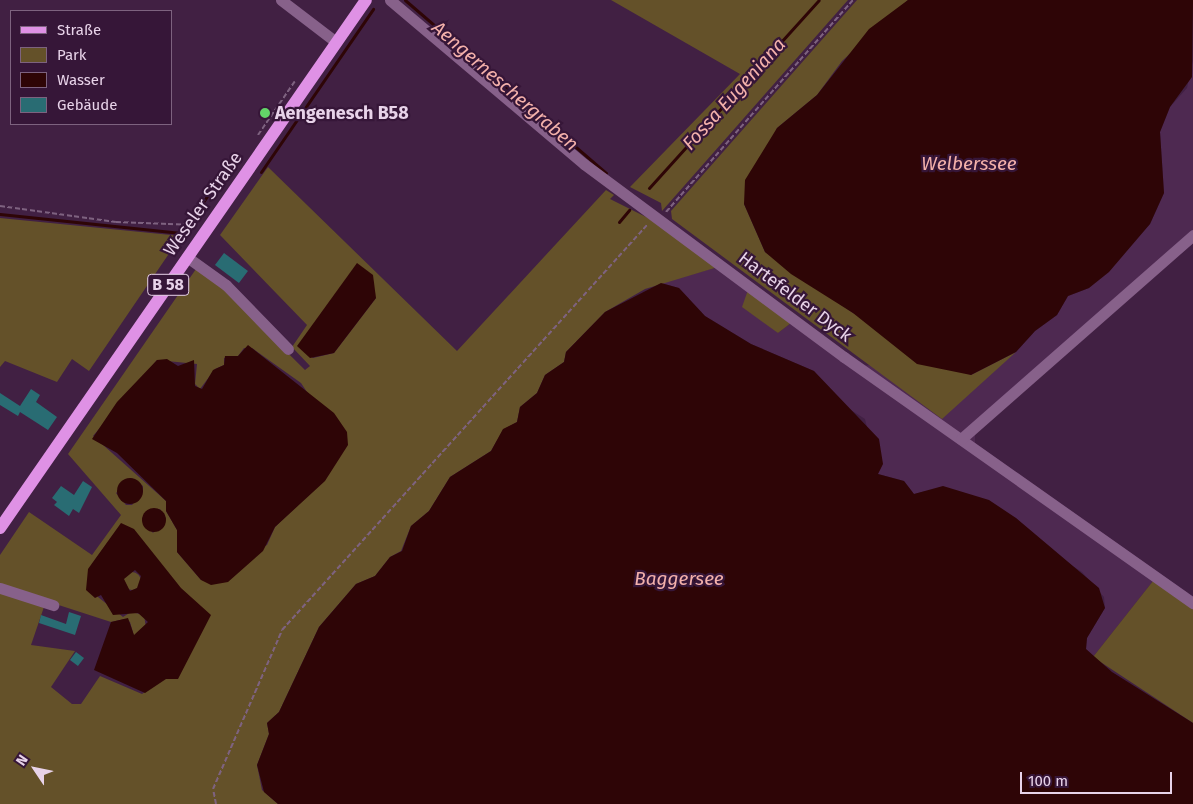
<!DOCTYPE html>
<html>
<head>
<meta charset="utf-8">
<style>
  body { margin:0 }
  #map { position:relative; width:1193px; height:804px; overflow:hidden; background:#412043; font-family:"Fira Sans",sans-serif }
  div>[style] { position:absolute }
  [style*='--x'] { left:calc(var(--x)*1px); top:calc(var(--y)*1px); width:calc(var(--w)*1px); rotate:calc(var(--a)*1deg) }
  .built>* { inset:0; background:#4e2951 }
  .green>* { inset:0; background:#645129 }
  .round { border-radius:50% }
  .water>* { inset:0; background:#2e0506 }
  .stream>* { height:3px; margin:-1.5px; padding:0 1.5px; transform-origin:1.5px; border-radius:1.5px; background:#2e0506 }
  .building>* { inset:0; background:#296c73; transform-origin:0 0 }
  .path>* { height:2px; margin-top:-1px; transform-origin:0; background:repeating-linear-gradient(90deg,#7e6280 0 5px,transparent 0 7.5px) }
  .minor>* { height:11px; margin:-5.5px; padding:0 5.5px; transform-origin:5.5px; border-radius:5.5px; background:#87618a }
  .major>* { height:12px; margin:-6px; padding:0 6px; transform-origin:6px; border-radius:6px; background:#df91e5 }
  .dots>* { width:14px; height:14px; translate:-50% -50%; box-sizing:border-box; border:2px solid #361638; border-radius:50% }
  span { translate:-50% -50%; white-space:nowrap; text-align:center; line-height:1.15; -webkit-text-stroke:4.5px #361638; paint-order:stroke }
  .shield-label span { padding:1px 4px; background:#361638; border:1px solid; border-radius:4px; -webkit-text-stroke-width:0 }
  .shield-label { font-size:16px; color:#e8d3e9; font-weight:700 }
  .poi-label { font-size:18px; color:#e8d3e9; font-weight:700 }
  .left { translate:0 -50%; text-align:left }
  .street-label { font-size:18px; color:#e8d3e9 }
  .water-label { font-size:19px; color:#f4b1ab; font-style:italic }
  .legend { position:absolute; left:10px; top:10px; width:162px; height:115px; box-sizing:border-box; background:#361638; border:1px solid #7d627f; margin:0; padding:6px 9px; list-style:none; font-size:15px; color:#e8d3e9 }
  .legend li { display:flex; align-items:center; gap:10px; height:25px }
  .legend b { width:25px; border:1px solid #7d627f }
  .north { position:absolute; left:10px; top:744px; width:50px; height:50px; -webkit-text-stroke:4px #361638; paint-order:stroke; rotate:304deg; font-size:14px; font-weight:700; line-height:20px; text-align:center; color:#e8d3e9 }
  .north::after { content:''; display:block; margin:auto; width:18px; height:22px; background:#e8d3e9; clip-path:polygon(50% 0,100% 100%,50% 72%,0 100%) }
  .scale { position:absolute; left:1020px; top:772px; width:152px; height:22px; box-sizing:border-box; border:2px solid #e8d3e9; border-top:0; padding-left:6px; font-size:15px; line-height:18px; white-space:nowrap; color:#e8d3e9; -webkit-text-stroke:4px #361638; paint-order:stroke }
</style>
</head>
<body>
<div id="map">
  <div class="built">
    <div style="clip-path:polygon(1193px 60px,1193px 241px,975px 433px,975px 443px,1188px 593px,1180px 600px,1153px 581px,1093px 657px,1086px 649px,1087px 638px,1105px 608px,1104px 597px,1082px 572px,1052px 553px,1016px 518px,926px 491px,914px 494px,904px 481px,878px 474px,865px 419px,837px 401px,814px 371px,751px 344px,705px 316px,679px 288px,661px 283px,718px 267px,748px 290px,778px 333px,791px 323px,849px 367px,1016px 352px,1035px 331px,1057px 315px,1068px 296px,1089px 288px,1150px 224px,1164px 193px,1160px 132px,1170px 107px,1187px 88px)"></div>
  </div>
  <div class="green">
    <div style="clip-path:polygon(611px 0,848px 0,662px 211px,661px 203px,630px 187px,740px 74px)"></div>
    <div style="clip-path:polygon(857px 0,908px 0,842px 61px,817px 95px,777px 128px,744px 204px,765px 252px,853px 313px,971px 375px,1016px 352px,942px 419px,672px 219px,671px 211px)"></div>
    <div style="clip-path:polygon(evenodd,268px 167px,457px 351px,606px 190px,614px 195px,610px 199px,660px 224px,718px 267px,645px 289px,605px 312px,566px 352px,564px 362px,545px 375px,537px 393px,520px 407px,517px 422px,503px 430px,491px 451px,450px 477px,429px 511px,411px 526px,401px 551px,390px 557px,375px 576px,356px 584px,319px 627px,279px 712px,267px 723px,269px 734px,257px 765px,262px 790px,278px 804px,0 804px,0 590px,45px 604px,31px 645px,75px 651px,51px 687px,72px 704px,81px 704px,100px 676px,142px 694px,156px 684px,193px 600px,114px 534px,92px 564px,98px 597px,123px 617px,131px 612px,144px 615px,146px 628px,134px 636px,130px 622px,125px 619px,111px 622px,0 586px,0 555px,29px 512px,92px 555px,121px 515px,68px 454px,196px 269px,211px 277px,305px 370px,310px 366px,292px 347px,307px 325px,220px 235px,268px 167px,376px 298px,334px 353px,313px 358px,298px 346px,331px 300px,376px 298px,268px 167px,244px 348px,252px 348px,301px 383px,311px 398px,324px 406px,321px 483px,275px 527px,267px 545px,201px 580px,177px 552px,177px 530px,166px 511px,166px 501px,93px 436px,157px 360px,197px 364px,195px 384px,200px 389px,215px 369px,224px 365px,224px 358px,238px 356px,244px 348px,268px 167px,131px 478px,143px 486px,143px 492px,132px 505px,126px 505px,116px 493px,131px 478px,268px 167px,160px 509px,165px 518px,153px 533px,142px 519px,160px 509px)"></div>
    <div style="clip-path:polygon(0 218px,181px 236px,89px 371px,72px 359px,57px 382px,5px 361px,0 367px)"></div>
    <div style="clip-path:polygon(748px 290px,791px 323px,778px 333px,742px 307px)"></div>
    <div class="round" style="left:123px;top:572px;width:18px;height:18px"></div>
    <div style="clip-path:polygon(1153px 581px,1193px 609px,1193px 723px,1093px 657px)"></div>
  </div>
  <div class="water">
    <div style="clip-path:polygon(908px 0,1193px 0,1192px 77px,1170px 107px,1160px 132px,1164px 193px,1150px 224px,1109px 272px,1089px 288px,1068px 296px,1057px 315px,1035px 331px,1016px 352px,971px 375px,917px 364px,853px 313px,791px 274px,765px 252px,744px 204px,745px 180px,777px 128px,817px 95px,869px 29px)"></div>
    <div style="clip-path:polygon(357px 263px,373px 275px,376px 298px,334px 353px,310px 358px,297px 346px)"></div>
    <div style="clip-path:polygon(661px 283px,679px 288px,705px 316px,751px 344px,814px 371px,879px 439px,883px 464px,878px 474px,904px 481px,914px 494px,943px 486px,989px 500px,1016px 518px,1099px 588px,1105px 608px,1087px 638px,1086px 649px,1112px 672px,1193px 723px,1193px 804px,278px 804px,264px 792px,257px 765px,269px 734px,267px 723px,279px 712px,319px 627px,356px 584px,375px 576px,390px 557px,402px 551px,411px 526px,429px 511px,450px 477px,491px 451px,503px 429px,517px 422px,520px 407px,537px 393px,545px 375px,564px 362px,566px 352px,605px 312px)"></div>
    <div style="clip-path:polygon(248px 345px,334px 413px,347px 432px,348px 445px,325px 481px,275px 527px,263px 551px,228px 582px,211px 585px,201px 580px,177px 552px,177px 530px,166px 511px,166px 501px,117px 453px,92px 439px,117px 402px,157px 360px,167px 359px,178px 366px,194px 360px,195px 386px,202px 389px,213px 370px,224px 365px,225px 356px,238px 356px)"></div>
    <div class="round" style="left:117px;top:478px;width:26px;height:26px"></div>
    <div class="round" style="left:142px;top:508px;width:24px;height:24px"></div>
    <div style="clip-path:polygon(evenodd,121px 523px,134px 529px,181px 588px,211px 615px,178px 679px,166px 679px,145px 693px,94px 670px,111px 622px,128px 618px,134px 635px,148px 622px,138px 613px,113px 615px,101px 595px,95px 598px,86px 590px,88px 569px,121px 523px,135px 570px,141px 576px,137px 588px,130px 591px,124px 579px,135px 570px)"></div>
  </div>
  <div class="stream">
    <div style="--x:405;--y:0;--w:265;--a:40.7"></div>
    <div style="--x:261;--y:172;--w:198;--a:-55.5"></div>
    <div style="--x:649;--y:188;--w:253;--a:-47.9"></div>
    <div style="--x:0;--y:214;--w:182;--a:6"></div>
    <div style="--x:189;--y:222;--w:82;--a:-55"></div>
    <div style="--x:619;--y:222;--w:16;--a:-50"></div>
  </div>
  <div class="building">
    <div style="left:224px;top:253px;width:30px;height:15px;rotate:37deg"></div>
    <div style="clip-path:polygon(31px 389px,40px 395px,36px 402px,57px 417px,48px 430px,20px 412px,18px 416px,0 405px,0 393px,20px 406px)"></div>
    <div style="clip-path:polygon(83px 481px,92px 487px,79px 513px,73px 509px,69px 516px,54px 505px,57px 502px,52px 498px,61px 486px,74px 495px)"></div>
    <div style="clip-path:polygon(69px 612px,81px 616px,75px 635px,39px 623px,41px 615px,66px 624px)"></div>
    <div style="left:76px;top:652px;width:10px;height:10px;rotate:37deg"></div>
  </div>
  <div class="path">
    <div style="--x:258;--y:135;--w:65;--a:-55.6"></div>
    <div style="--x:0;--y:206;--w:117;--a:7.9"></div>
    <div style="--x:116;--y:222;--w:80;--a:2.1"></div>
    <div style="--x:666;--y:212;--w:283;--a:-48.6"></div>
    <div style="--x:216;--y:804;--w:15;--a:-101"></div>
    <div style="--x:213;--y:789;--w:173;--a:-66.5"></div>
    <div style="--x:282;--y:630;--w:547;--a:-47.97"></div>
  </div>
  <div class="minor">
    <div style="--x:281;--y:0;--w:69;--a:37.4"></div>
    <div style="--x:390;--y:0;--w:254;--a:40.2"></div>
    <div style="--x:584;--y:164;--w:324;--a:36.6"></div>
    <div style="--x:844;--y:357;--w:427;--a:35.2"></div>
    <div style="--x:187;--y:257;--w:48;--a:35.7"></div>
    <div style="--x:226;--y:285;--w:89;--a:45.9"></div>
    <div style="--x:961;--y:439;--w:309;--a:-41.3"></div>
    <div style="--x:0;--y:588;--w:56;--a:17.8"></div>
  </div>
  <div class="major">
    <div style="--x:0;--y:528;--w:642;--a:-55.27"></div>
  </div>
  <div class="dots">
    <div style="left:265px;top:113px;background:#63d468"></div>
  </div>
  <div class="shield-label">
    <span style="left:168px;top:285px">B 58</span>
  </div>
  <div class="poi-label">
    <span class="left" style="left:275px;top:113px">Aengenesch B58</span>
  </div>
  <div class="street-label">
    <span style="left:203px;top:204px;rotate:-55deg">Weseler Straße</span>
    <span style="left:795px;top:297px;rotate:37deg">Hartefelder Dyck</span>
  </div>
  <div class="water-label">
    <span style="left:505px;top:86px;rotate:41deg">Aengerneschergraben</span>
    <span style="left:734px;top:94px;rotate:-48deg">Fossa Eugeniana</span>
    <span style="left:969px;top:164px">Welberssee</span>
    <span style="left:679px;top:579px">Baggersee</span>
  </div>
  <ul class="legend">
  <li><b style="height:6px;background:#df91e5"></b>Straße</li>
  <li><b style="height:14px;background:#645129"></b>Park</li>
  <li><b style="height:14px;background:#2e0506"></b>Wasser</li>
  <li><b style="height:14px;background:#296c73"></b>Gebäude</li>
  </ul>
  <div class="north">N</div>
  <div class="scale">100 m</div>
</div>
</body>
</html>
